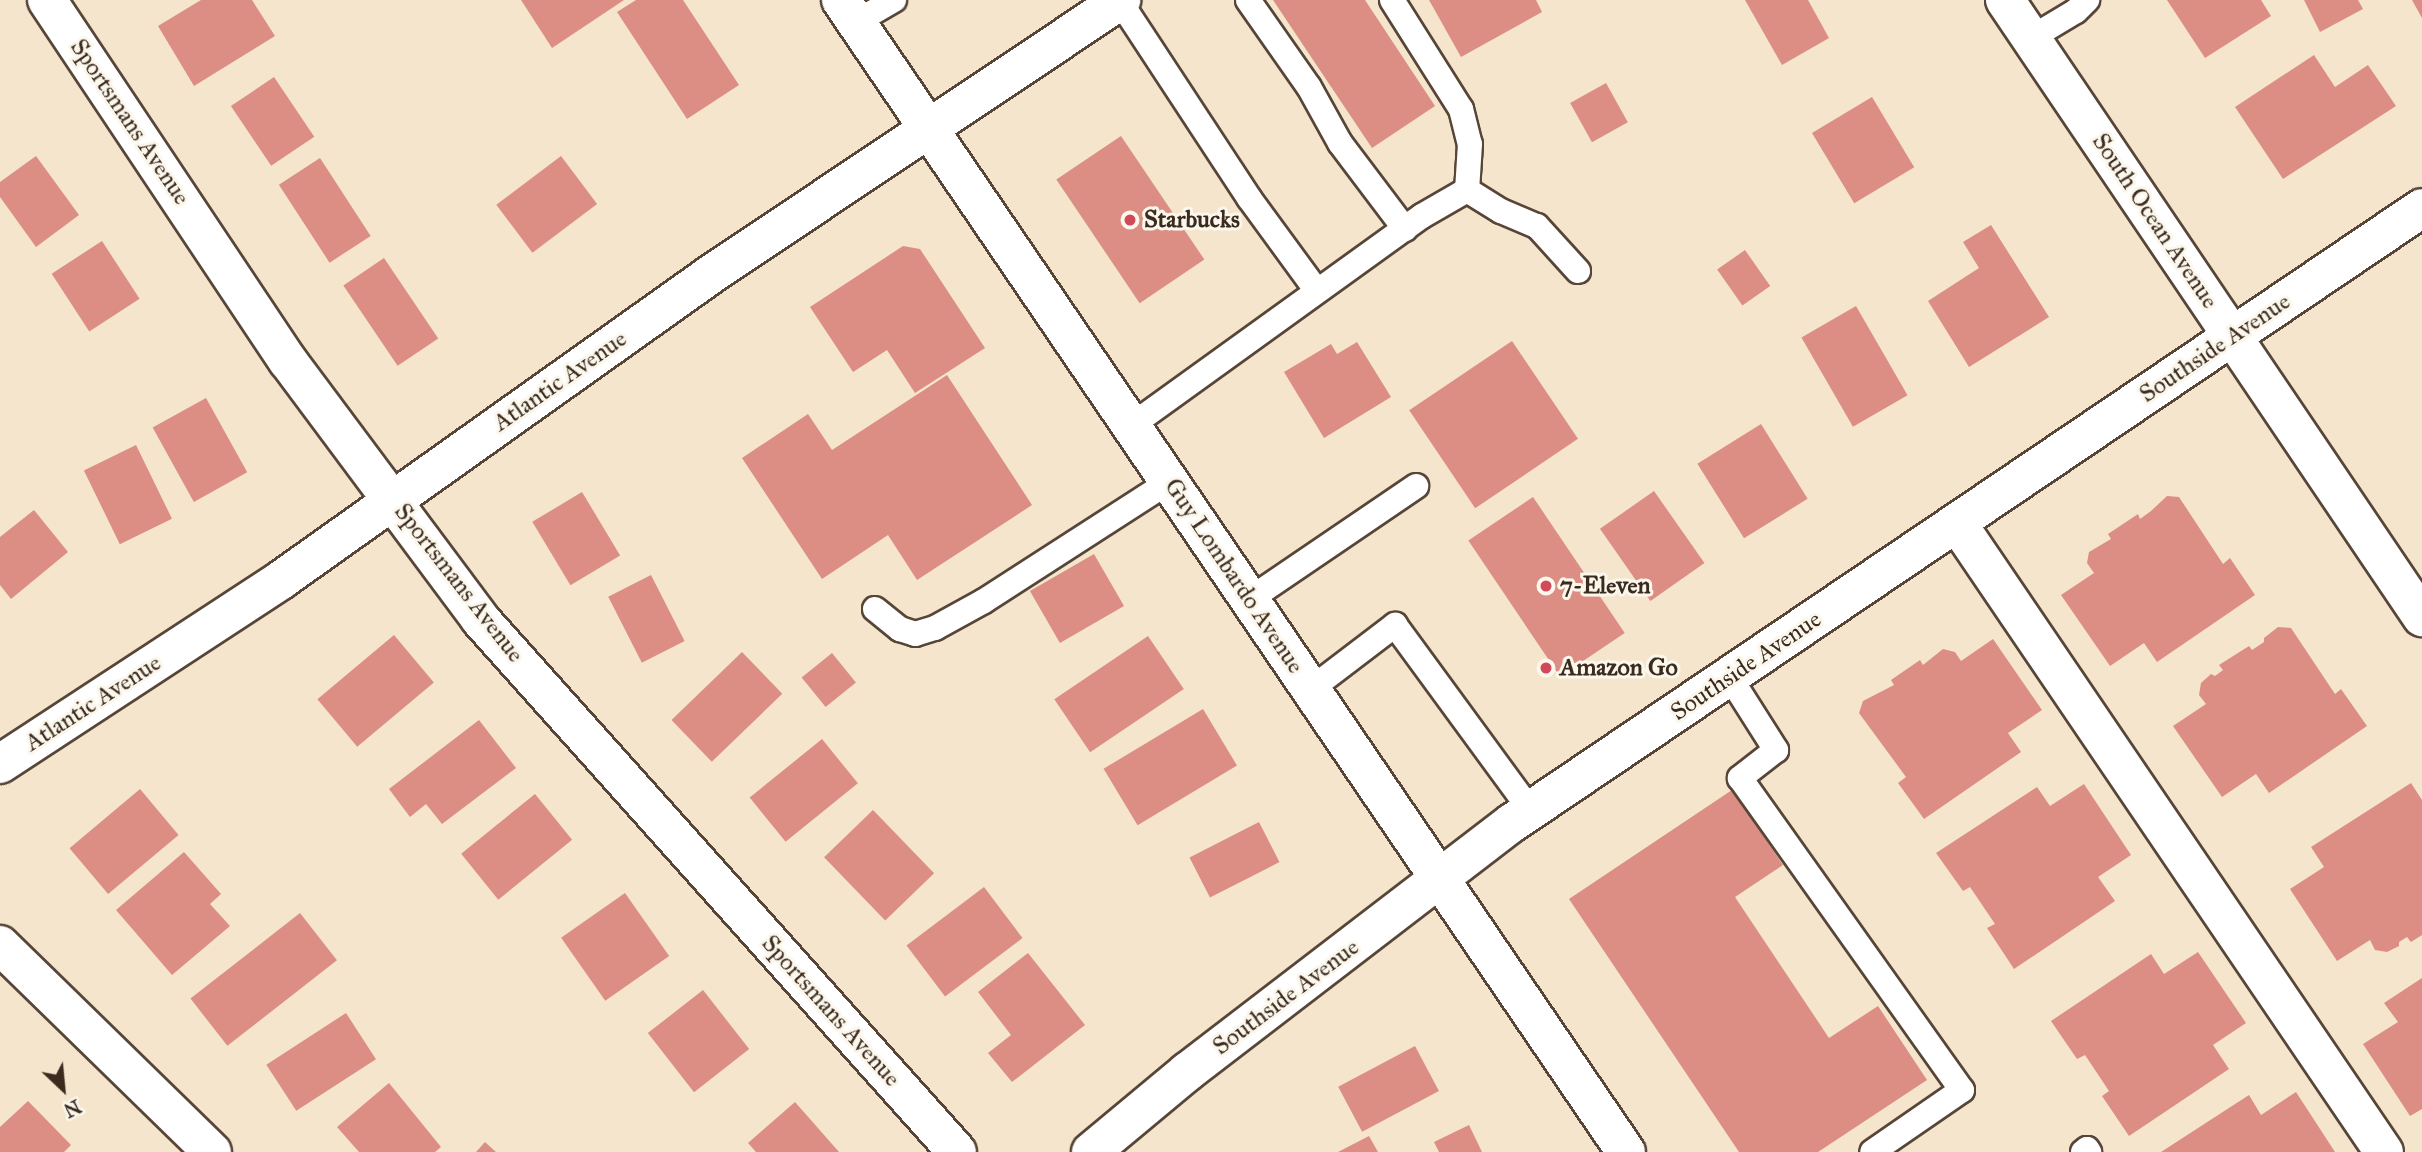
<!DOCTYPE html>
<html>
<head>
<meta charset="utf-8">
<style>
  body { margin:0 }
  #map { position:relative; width:2422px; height:1152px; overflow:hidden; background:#f4e5cc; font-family:"IM FELL Great Primer",serif }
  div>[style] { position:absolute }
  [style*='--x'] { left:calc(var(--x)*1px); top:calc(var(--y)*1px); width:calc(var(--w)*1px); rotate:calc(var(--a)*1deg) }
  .building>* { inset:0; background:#dc8e84; transform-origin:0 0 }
  .roads { filter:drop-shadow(2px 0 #574638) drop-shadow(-2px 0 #574638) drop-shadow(0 2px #574638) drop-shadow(0 -2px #574638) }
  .service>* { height:24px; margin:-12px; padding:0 12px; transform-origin:12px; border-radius:12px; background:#fff }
  .minor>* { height:38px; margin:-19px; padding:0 19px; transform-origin:19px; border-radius:19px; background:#fff }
  .tertiary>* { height:38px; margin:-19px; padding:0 19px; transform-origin:19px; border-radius:19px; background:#fff }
  .secondary>* { height:38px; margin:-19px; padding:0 19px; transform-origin:19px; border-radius:19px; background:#fff }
  .dots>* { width:19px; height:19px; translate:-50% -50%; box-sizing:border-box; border:4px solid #fbf7ec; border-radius:50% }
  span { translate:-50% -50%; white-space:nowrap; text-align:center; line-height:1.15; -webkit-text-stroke:6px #fbf7ec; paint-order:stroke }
  .street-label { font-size:24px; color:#3b2a1e }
  .poi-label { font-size:24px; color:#3b2a1e; font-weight:700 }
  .left { translate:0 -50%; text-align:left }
  .north { position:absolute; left:28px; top:1054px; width:70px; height:70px; -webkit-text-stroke:5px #fbf7ec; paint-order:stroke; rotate:154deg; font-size:19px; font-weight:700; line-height:28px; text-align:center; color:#3b2a1e }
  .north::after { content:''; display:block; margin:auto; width:24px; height:32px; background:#3b2a1e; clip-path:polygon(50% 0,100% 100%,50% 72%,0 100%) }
</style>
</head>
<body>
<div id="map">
  <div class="building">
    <div style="clip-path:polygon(201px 0,252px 0,275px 36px,194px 86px,158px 26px)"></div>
    <div style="clip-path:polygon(521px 0,624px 0,552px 48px)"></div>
    <div style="clip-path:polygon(636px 0,683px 0,739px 85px,687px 119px,617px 12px)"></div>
    <div style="clip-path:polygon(1273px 0,1365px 0,1435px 106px,1372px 148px)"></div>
    <div style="clip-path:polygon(1429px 0,1536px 0,1542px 12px,1461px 57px)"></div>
    <div style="clip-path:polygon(1745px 0,1808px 0,1829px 38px,1782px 65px)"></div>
    <div style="clip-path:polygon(2167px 0,2261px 0,2271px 16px,2205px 58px)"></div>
    <div style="clip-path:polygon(2304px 0,2358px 0,2363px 9px,2320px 32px)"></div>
    <div style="clip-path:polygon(2412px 0,2422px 0,2422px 18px)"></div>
    <div style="clip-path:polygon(2314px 55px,2335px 87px,2368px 65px,2396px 106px,2283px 179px,2235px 107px)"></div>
    <div style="left:274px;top:77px;width:72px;height:52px;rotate:56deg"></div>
    <div style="left:1606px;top:83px;width:45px;height:41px;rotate:61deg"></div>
    <div style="left:1872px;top:97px;width:82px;height:70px;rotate:59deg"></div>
    <div style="left:1121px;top:136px;width:149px;height:78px;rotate:56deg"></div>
    <div style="clip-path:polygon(36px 156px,79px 215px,36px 247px,0 197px,0 182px)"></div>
    <div style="left:561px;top:156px;width:60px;height:81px;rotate:53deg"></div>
    <div style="left:320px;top:158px;width:93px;height:49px;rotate:57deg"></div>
    <div style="clip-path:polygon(1991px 225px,2049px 317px,1969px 367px,1928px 301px,1979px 268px,1963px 242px)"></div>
    <div style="left:102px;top:241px;width:69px;height:60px;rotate:57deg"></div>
    <div style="clip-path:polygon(903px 246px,920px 249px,985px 348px,915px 393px,887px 350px,853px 372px,810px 307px)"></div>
    <div style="left:1745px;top:250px;width:44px;height:34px;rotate:55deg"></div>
    <div style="left:384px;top:258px;width:97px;height:49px;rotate:56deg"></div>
    <div style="left:1856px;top:306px;width:103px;height:63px;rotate:60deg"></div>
    <div style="left:1512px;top:341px;width:118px;height:124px;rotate:56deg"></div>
    <div style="clip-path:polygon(1357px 342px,1391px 397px,1324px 438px,1284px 372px,1331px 344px,1337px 354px)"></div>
    <div style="clip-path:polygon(947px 375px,1032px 505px,917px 580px,888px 535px,822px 579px,742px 458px,808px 414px,832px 450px)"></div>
    <div style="left:206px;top:398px;width:85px;height:61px;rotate:61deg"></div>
    <div style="left:1761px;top:424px;width:88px;height:75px;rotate:58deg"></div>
    <div style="left:136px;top:445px;width:82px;height:58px;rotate:64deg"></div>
    <div style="left:1654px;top:491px;width:88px;height:66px;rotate:55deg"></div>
    <div style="left:582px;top:492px;width:74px;height:58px;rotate:59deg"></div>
    <div style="clip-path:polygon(2167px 496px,2179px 497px,2223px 564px,2230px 558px,2255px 595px,2157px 662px,2144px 643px,2110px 666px,2061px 595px,2094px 573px,2087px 563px,2089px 552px,2111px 539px,2108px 534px,2138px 514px,2140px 519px,2151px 511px)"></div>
    <div style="left:1533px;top:497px;width:164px;height:78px;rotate:56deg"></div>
    <div style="clip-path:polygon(34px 510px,68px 552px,11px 599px,0 585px,0 537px)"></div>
    <div style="left:1094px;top:554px;width:60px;height:74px;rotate:60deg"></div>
    <div style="left:651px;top:575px;width:74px;height:48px;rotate:63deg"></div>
    <div style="clip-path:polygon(2278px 627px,2291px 628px,2335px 694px,2341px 689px,2367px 726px,2269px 793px,2256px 774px,2222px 797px,2173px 726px,2206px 704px,2199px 695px,2201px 683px,2211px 674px,2215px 676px,2223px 670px,2219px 665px,2249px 646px,2252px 650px,2264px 642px,2264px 638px)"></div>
    <div style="left:394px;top:635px;width:62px;height:100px;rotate:50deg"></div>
    <div style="left:1148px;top:636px;width:64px;height:113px;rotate:56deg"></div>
    <div style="clip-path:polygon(1993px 639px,2042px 710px,2008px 733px,2021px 752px,1924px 819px,1898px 783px,1906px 777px,1859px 713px,1863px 701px,1894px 685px,1891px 680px,1920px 660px,1923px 665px,1943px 649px,1955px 652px,1961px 661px)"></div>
    <div style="left:742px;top:652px;width:58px;height:98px;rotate:46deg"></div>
    <div style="left:832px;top:653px;width:38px;height:39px;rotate:51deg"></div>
    <div style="left:1203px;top:709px;width:66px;height:116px;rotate:59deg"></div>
    <div style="clip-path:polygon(479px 720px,516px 768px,442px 824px,426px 804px,410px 817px,389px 789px)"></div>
    <div style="left:822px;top:739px;width:57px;height:93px;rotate:51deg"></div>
    <div style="clip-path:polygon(2411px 783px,2422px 800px,2422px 935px,2411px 942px,2407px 937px,2399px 942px,2399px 946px,2387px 952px,2375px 950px,2370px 940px,2337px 961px,2290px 889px,2324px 867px,2311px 847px)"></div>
    <div style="clip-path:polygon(2084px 784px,2131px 855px,2098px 877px,2115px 901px,2014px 969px,1987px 928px,1995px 924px,1970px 887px,1963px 891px,1936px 853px,2037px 787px,2050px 806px)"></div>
    <div style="left:140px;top:789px;width:60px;height:92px;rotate:50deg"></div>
    <div style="clip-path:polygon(1732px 790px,1783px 865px,1735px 897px,1829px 1038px,1878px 1006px,1927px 1080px,1818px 1152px,1739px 1152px,1569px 899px)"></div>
    <div style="left:535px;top:794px;width:59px;height:95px;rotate:51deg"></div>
    <div style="left:873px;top:810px;width:88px;height:68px;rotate:46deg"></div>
    <div style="left:1259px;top:822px;width:45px;height:78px;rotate:63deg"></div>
    <div style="clip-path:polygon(184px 852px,221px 894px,210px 904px,230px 926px,172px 975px,116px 910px)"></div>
    <div style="left:984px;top:887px;width:64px;height:97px;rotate:53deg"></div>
    <div style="left:625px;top:893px;width:77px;height:78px;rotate:55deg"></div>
    <div style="left:300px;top:913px;width:60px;height:139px;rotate:52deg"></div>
    <div style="clip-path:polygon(2198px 952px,2246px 1023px,2213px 1045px,2229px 1069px,2129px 1136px,2102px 1096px,2109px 1091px,2085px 1055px,2077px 1059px,2051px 1021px,2151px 954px,2164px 974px)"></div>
    <div style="clip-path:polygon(1028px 953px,1085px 1025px,1012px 1082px,988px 1053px,1011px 1035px,978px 992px)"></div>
    <div style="clip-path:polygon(2422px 978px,2422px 1109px,2410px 1116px,2363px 1044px,2398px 1022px,2384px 1003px)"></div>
    <div style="left:703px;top:990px;width:75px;height:70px;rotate:52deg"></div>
    <div style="left:346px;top:1013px;width:55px;height:95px;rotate:57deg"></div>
    <div style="left:1415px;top:1046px;width:51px;height:87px;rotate:62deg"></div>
    <div style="clip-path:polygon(389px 1083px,441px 1147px,435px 1152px,359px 1152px,337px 1127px)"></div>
    <div style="clip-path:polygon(2296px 1092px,2335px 1152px,2161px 1152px,2249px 1095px,2261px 1115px)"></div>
    <div style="clip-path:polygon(28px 1101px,71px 1145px,64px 1152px,0 1152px,0 1127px)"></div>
    <div style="clip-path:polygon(795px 1102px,839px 1152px,756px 1152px,748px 1143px)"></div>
    <div style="clip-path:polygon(1469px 1125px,1482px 1152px,1439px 1152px,1434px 1142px)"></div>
    <div style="clip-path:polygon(1369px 1136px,1378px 1152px,1338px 1152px)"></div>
    <div style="clip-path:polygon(485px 1142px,496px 1152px,476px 1152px)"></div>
  </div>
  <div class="roads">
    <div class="service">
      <div style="--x:1119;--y:0;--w:237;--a:56.7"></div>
      <div style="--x:1249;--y:198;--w:115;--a:53.8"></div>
      <div style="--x:1248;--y:0;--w:106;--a:55"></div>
      <div style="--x:1309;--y:87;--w:64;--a:61"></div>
      <div style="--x:1340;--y:143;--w:108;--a:52.9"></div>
      <div style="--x:1392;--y:0;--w:129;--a:57.7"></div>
      <div style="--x:1461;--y:109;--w:36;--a:76"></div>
      <div style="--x:1470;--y:144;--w:46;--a:93.7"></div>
      <div style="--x:856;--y:22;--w:44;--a:-30.1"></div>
      <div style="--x:2031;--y:38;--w:52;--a:-31"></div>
      <div style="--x:2076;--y:11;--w:16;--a:-45"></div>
      <div style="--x:1132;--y:425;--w:357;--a:-35.8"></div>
      <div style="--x:1422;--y:216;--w:52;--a:-30"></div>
      <div style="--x:1467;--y:190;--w:40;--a:32"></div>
      <div style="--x:1501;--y:211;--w:39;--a:23"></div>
      <div style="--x:1537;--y:226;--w:61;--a:47.7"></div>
      <div style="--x:1250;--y:599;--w:201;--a:-34.2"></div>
      <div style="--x:875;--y:609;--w:32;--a:39"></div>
      <div style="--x:900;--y:629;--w:16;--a:18"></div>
      <div style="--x:915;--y:634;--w:21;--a:-17"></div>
      <div style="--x:935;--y:628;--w:56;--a:-28.9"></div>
      <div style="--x:984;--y:601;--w:221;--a:-32.8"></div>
      <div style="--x:1729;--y:676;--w:88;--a:57.6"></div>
      <div style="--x:1776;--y:750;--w:46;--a:142.1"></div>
      <div style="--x:1740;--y:778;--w:383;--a:54.6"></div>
      <div style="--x:1962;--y:1090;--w:109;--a:145.4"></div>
      <div style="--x:1311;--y:689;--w:106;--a:-37.3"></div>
      <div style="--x:1395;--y:625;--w:230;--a:53.8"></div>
      <div style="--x:2083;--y:1152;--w:5;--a:-37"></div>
      <div style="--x:2087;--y:1149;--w:4;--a:56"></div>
    </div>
    <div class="minor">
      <div style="--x:47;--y:0;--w:434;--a:56.3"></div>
      <div style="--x:288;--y:361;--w:322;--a:53.3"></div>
      <div style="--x:480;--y:619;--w:715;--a:48.17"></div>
      <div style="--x:2005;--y:0;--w:745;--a:55.95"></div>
      <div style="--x:1957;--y:523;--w:760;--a:55.83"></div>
      <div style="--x:0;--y:945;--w:296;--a:44.3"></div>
      <div style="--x:1091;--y:1152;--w:125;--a:-39.8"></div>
      <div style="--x:1187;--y:1072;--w:409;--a:-37.5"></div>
      <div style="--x:1512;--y:823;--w:1098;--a:-34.05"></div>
    </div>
    <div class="tertiary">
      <div style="--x:841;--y:0;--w:1394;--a:55.73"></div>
    </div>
    <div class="secondary">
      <div style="--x:0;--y:764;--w:336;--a:-33.2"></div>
      <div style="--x:281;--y:580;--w:526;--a:-35.41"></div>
      <div style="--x:710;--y:275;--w:495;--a:-33.8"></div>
    </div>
  </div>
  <div class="dots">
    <div style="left:1130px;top:220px;background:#d1495b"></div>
    <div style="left:1546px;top:586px;background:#d1495b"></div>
    <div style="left:1546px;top:668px;background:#d1495b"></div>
  </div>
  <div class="street-label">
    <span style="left:130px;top:122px;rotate:56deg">Sportsmans Avenue</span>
    <span style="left:2155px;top:221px;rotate:56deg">South Ocean Avenue</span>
    <span style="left:2215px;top:348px;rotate:-34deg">Southside Avenue</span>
    <span style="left:560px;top:381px;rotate:-35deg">Atlantic Avenue</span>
    <span style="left:1234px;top:576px;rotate:56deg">Guy Lombardo Avenue</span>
    <span style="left:459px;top:583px;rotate:52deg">Sportsmans Avenue</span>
    <span style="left:1746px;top:666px;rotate:-34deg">Southside Avenue</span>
    <span style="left:93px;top:703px;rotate:-33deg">Atlantic Avenue</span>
    <span style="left:1286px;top:997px;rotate:-37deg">Southside Avenue</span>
    <span style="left:831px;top:1011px;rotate:48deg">Sportsmans Avenue</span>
  </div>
  <div class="poi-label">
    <span class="left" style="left:1144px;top:220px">Starbucks</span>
    <span class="left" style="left:1560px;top:586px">7-Eleven</span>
    <span class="left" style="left:1560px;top:668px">Amazon Go</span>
  </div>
  <div class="north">N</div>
</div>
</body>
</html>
